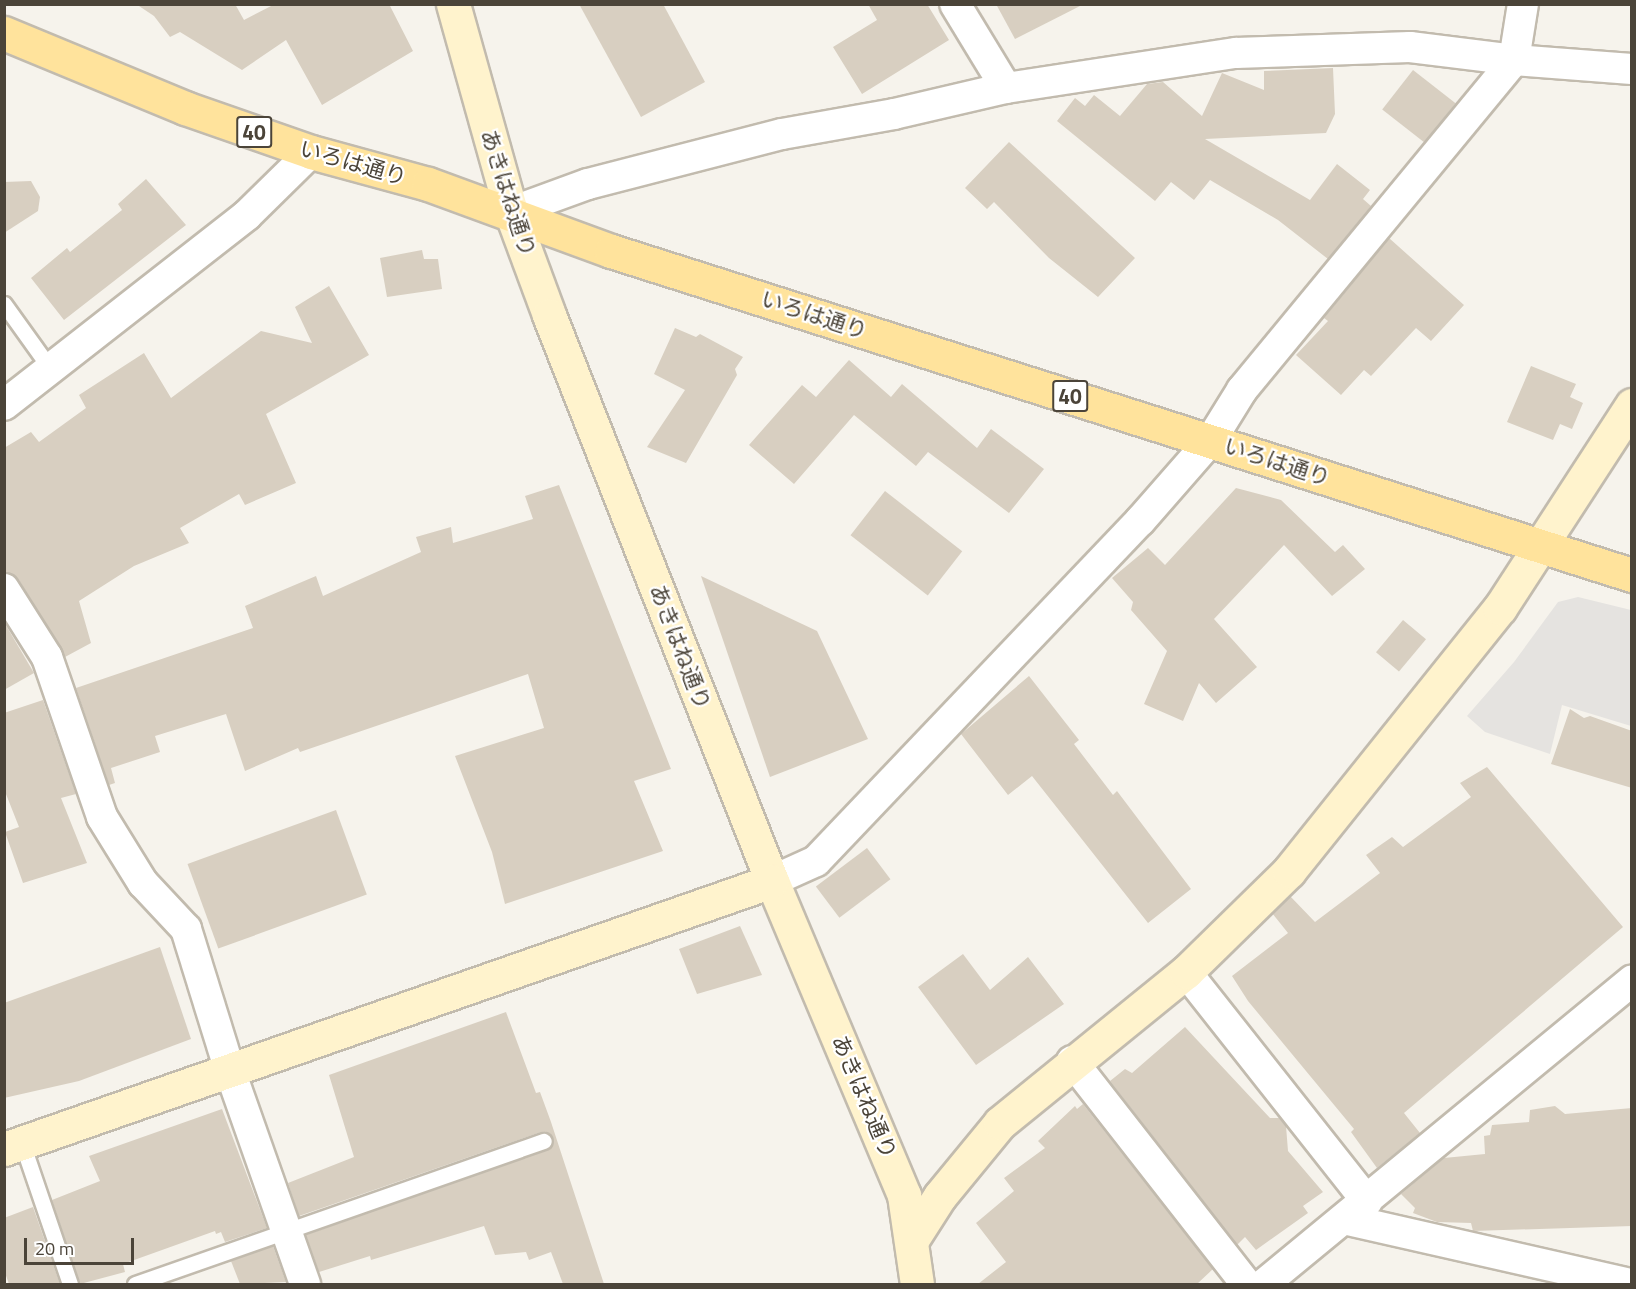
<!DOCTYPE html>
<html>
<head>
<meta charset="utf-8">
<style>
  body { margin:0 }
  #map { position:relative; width:1636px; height:1289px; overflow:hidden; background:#f6f3ec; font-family:"Titillium Web","Noto Sans JP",sans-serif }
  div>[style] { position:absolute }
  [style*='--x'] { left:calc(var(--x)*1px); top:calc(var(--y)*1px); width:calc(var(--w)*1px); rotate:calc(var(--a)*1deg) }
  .parking>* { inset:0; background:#e5e3e0 }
  .building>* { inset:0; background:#d8cfc1; transform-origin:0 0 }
  .roads { filter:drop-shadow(2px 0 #c2bbae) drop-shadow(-2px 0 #c2bbae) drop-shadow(0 2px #c2bbae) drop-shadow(0 -2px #c2bbae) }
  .lane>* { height:15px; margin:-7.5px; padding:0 7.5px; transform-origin:7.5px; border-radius:7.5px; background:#fff }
  .street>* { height:30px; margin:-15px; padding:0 15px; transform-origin:15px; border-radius:15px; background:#fff }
  .secondary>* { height:33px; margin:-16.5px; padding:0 16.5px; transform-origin:16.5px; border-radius:16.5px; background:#fff3cd }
  .primary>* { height:33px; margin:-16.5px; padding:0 16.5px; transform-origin:16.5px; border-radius:16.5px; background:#ffe39c }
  span { translate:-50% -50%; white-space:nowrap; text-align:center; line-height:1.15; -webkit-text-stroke:4.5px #fff; paint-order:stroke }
  .shield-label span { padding:2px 4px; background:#fff; border:2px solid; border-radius:4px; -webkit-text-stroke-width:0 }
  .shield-label { font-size:21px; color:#4b4439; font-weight:700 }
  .street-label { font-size:22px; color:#4b4439 }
  .frame { position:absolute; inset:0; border:6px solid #4b4439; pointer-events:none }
  .scale { position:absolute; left:24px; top:1238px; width:110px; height:27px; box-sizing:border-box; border:3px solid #4b4439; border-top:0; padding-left:8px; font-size:18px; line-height:21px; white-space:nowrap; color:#4b4439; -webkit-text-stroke:4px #fff; paint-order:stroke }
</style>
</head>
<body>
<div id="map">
  <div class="parking">
    <div style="clip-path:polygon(1578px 597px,1631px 610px,1631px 726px,1562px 705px,1550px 754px,1485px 732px,1467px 716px,1514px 662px,1558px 602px)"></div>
  </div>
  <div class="building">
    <div style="clip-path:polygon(136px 4px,235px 4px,244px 20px,275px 4px,389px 4px,413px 51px,322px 105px,286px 40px,242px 70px,180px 32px,170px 37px,154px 16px)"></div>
    <div style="clip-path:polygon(579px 4px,663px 4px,705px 82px,641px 117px)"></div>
    <div style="clip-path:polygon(868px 4px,927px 4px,949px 40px,862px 94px,833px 47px,877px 20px)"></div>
    <div style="clip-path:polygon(996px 4px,1084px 4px,1015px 39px)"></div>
    <div style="clip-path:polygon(1333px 68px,1335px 114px,1326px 133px,1205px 139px,1310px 200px,1337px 164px,1370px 190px,1363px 199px,1371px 206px,1328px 259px,1278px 220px,1210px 180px,1194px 200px,1171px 182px,1155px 201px,1057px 121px,1075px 98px,1085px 106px,1094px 95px,1120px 116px,1147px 84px,1163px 82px,1202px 116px,1222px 73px,1264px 90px,1264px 71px)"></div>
    <div style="left:1413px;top:70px;width:54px;height:50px;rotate:38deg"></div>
    <div style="clip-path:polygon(1009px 142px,1135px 258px,1098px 297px,1049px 258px,994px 202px,987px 209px,965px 188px)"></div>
    <div style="clip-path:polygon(146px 179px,186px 225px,64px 320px,31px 278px,67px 248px,70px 252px,122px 210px,118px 204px)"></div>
    <div style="clip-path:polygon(31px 181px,40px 197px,38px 211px,4px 233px,4px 182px)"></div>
    <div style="clip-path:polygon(1389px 238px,1464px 305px,1431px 341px,1416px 328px,1371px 376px,1364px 370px,1341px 395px,1296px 355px,1328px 321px,1324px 318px)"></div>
    <div style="clip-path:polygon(422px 250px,424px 259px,438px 259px,442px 289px,387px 297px,380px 258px)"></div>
    <div style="clip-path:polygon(329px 286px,369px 355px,266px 414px,296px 483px,245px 505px,239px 494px,180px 528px,189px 543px,134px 566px,79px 601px,91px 643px,65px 657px,19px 580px,4px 572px,4px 448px,31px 432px,39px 442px,86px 408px,79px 395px,144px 353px,171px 398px,261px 331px,312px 343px,295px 307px)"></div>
    <div style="clip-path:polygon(675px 328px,696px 337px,700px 334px,743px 357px,735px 369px,737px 375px,686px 463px,647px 447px,685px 390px,654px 374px)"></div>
    <div style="clip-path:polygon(849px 360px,891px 397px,902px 384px,977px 448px,991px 429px,1044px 469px,1009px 513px,928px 452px,916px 466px,854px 415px,794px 484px,749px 445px,802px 385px,816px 397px)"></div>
    <div style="clip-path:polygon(1531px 366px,1576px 384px,1570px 397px,1583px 403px,1572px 429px,1560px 424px,1553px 440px,1507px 422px)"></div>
    <div style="clip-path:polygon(559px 485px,671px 769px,634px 781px,663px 851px,505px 904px,492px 852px,455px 756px,544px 728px,528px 674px,300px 752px,298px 748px,245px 771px,226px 714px,155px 736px,160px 752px,111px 768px,115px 783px,109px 785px,76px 688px,253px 628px,245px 606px,316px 576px,323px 596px,421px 552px,416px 537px,451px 527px,453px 543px,533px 519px,525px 496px)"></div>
    <div style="clip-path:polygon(1236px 488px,1281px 500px,1335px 552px,1343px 545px,1365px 569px,1332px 596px,1284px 545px,1214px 619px,1257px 667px,1216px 703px,1199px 683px,1183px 721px,1144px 704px,1167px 651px,1131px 610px,1133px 602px,1112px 578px,1148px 548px,1165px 565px)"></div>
    <div style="left:885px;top:491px;width:98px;height:56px;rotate:38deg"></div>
    <div style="clip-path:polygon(701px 576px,817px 631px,868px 739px,770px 777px)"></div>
    <div style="left:1403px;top:620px;width:30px;height:42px;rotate:40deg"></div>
    <div style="clip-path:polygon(4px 622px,34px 673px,4px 690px)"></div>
    <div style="clip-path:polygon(1029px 676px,1079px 740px,1074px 744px,1113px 795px,1117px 791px,1191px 889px,1148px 923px,1032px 776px,1008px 795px,961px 734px)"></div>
    <div style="clip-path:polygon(43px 700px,76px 794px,61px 798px,87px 863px,23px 883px,5px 832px,19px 827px,4px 789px,4px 713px)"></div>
    <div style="clip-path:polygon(1570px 709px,1584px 718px,1590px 716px,1632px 731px,1632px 788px,1551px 764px)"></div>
    <div style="clip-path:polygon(1487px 767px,1623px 927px,1404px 1113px,1420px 1133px,1377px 1168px,1351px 1132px,1354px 1129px,1248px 1001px,1232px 976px,1288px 933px,1272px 913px,1290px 896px,1315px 922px,1380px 873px,1366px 855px,1392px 837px,1403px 847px,1471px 797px,1460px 783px)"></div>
    <div style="left:336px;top:810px;width:90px;height:158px;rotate:70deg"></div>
    <div style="left:867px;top:848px;width:39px;height:64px;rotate:53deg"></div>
    <div style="clip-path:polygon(740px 926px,762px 975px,697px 994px,679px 949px)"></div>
    <div style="clip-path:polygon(160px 947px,191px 1039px,79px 1081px,4px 1098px,4px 1003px)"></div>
    <div style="clip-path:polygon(963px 954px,990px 990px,1028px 957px,1064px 1004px,976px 1065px,918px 987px)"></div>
    <div style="clip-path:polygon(506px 1012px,536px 1093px,540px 1092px,551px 1122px,604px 1284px,563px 1284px,551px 1252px,529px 1260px,526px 1252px,495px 1255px,484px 1226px,371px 1260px,370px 1256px,319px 1272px,306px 1235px,552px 1147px,551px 1134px,541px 1132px,299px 1216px,288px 1183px,354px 1157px,329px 1075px)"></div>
    <div style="clip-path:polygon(1185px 1027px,1270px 1118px,1279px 1118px,1286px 1126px,1288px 1151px,1323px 1192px,1303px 1206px,1308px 1213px,1256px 1250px,1245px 1237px,1237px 1245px,1110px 1081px,1125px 1069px,1132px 1073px)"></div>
    <div style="clip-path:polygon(1083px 1104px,1213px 1269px,1197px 1284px,978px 1284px,1006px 1262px,976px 1223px,1014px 1191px,1004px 1178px,1045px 1148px,1038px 1141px,1075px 1106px,1077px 1109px)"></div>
    <div style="clip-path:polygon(1555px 1106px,1565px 1114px,1632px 1108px,1632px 1226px,1473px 1231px,1471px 1223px,1437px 1222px,1413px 1213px,1415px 1208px,1401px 1194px,1444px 1158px,1485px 1154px,1484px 1136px,1490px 1135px,1492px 1125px,1529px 1122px,1530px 1110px)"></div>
    <div style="clip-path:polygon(222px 1109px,267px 1228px,225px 1242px,221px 1232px,216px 1234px,215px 1231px,123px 1264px,125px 1272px,80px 1284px,52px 1200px,100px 1181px,89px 1156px)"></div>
    <div style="clip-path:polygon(33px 1207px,60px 1284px,9px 1284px,4px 1270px,4px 1218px)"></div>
    <div style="clip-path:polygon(273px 1246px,286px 1282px,240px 1284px,231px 1261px)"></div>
  </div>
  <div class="roads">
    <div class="lane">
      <div style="--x:4;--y:304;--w:82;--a:54.4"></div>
      <div style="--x:22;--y:1143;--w:149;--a:71.2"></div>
      <div style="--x:135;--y:1284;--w:433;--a:-19.3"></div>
    </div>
    <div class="street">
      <div style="--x:955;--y:4;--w:98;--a:58.7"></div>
      <div style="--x:511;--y:212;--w:82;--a:-20"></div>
      <div style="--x:588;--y:184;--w:200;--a:-14.5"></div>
      <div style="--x:782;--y:134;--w:114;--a:-10.1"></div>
      <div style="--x:894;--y:114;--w:115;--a:-13.1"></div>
      <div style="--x:1006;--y:88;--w:233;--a:-8.7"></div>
      <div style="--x:1236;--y:53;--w:174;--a:-2"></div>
      <div style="--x:1410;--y:47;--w:105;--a:7.1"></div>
      <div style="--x:1514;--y:60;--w:118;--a:4.4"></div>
      <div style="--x:4;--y:405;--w:308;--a:-38"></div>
      <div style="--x:247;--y:215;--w:90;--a:-44.5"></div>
      <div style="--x:4;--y:589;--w:80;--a:57.7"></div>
      <div style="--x:47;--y:657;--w:169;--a:71"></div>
      <div style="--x:102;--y:817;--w:78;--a:58.2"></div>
      <div style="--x:143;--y:883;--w:63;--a:46.9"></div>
      <div style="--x:186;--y:929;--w:149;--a:72.8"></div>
      <div style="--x:230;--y:1071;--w:226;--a:70.6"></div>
      <div style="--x:772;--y:881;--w:48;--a:-24.4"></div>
      <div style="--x:816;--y:861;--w:470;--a:-46.4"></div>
      <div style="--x:1140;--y:521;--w:108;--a:-48.8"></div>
      <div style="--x:1211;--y:440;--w:59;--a:-58.2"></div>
      <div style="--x:1242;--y:390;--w:428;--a:-50.5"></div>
      <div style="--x:1514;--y:60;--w:57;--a:-80.9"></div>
      <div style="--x:1186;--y:972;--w:292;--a:51.7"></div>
      <div style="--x:1072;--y:1061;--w:283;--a:52"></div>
      <div style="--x:1344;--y:1219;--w:292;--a:12.8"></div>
      <div style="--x:1264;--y:1284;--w:477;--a:-39.5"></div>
    </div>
    <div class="secondary">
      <div style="--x:453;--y:4;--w:216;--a:74.4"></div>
      <div style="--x:511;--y:212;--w:110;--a:69.7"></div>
      <div style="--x:549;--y:315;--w:608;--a:68.5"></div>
      <div style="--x:772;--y:881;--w:341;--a:67.2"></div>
      <div style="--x:904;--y:1195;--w:90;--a:81.7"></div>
      <div style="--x:4;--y:1149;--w:813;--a:-19.24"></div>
      <div style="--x:913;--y:1238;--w:50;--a:-57.3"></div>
      <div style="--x:940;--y:1196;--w:94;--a:-50.6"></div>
      <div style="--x:1000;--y:1123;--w:240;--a:-39.1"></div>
      <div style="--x:1186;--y:972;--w:144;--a:-44.4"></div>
      <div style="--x:1289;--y:871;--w:337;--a:-51.3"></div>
      <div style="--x:1500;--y:608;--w:242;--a:-57"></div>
    </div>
    <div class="primary">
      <div style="--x:4;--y:33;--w:196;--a:22.5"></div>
      <div style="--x:185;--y:108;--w:133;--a:19.2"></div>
      <div style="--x:311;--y:152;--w:121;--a:15.3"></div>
      <div style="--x:428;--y:184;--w:195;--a:20.1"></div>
      <div style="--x:611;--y:251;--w:1071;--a:17.61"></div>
    </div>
  </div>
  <div class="shield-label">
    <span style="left:254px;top:132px">40</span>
    <span style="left:1070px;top:396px">40</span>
  </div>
  <div class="street-label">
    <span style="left:353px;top:163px;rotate:16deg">いろは通り</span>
    <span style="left:508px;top:193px;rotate:72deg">あきはね通り</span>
    <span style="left:814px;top:315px;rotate:18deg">いろは通り</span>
    <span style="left:1277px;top:462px;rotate:18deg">いろは通り</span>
    <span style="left:680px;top:647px;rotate:69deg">あきはね通り</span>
    <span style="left:864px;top:1097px;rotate:67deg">あきはね通り</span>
  </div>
  <div class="frame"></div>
  <div class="scale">20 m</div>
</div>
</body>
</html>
